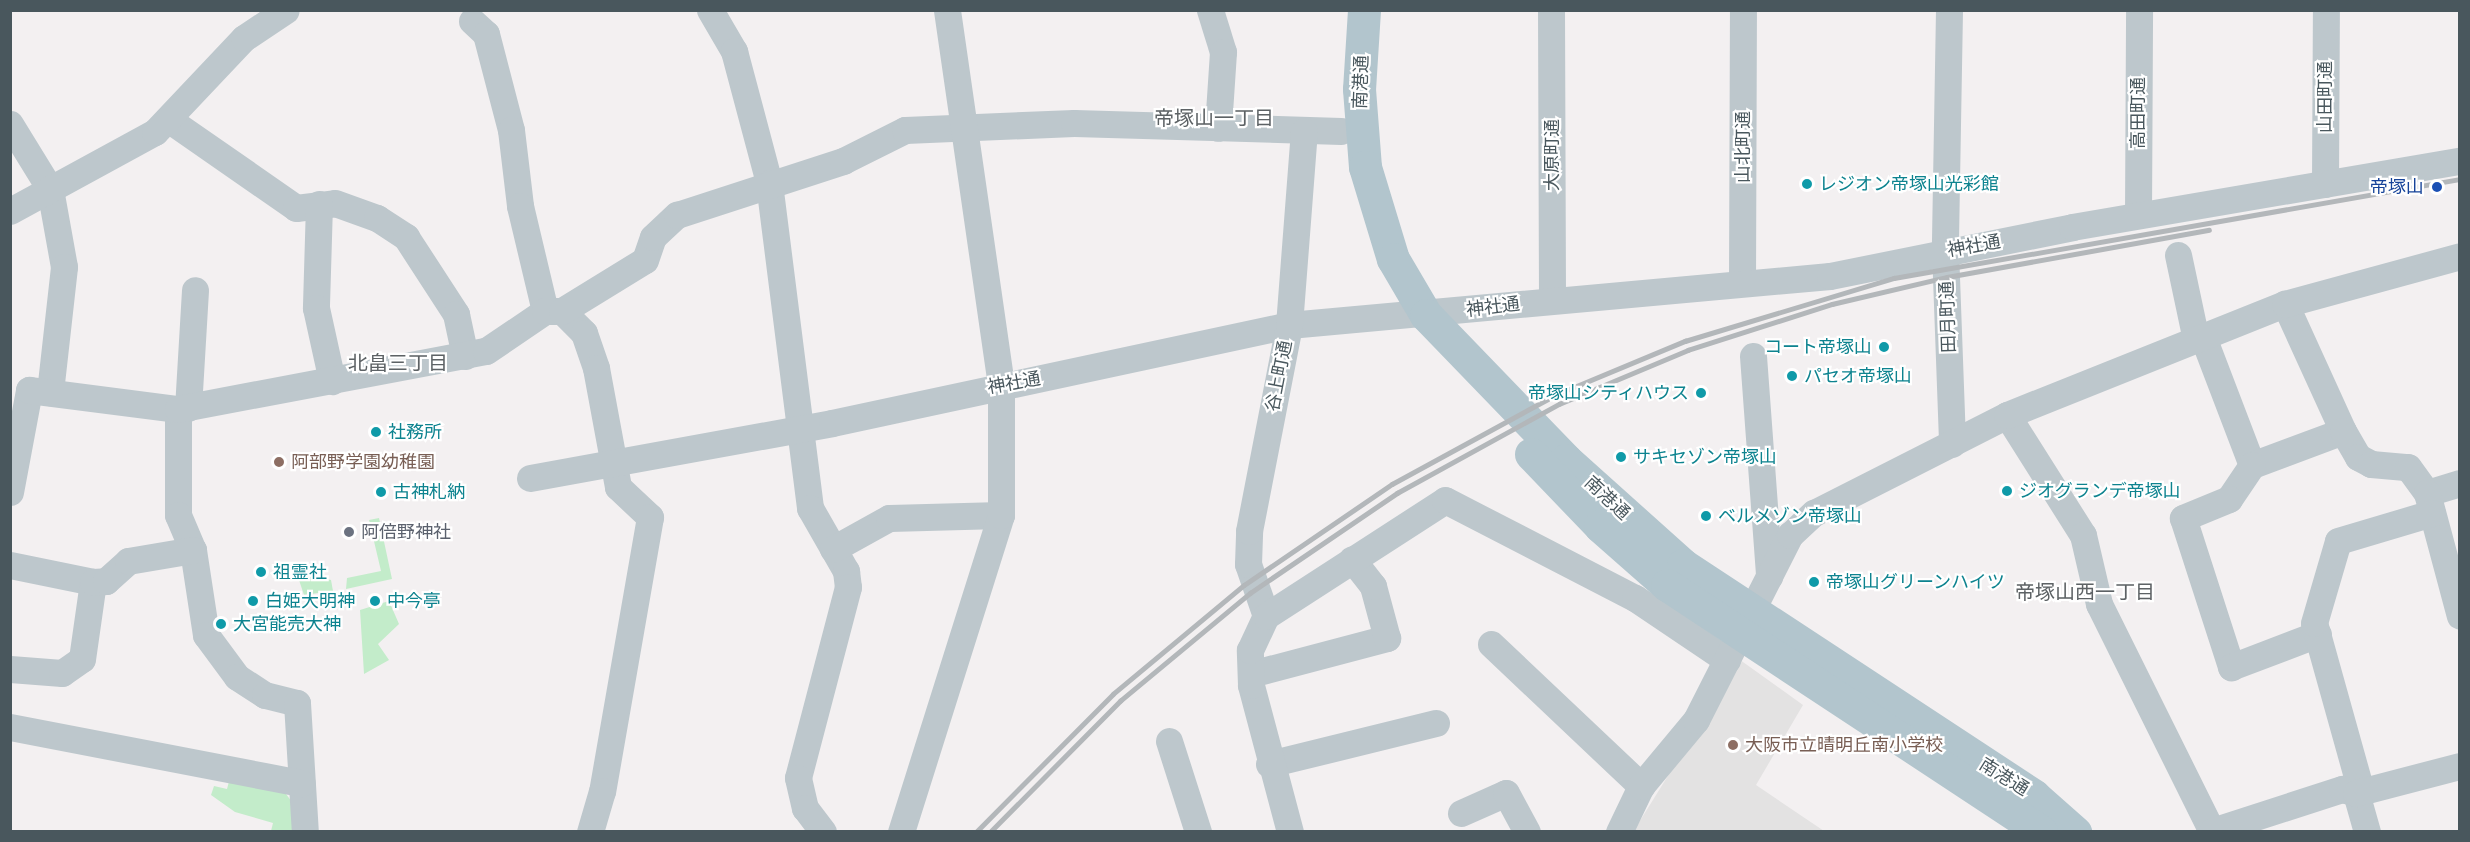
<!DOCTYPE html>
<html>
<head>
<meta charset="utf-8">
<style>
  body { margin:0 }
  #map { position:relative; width:2470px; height:842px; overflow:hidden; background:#f3f0f1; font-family:"Work Sans","Noto Sans JP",sans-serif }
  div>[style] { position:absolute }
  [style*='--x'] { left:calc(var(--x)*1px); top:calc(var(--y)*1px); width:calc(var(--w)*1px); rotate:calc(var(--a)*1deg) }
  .education>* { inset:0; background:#e3e2e2 }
  .green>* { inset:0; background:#c3ecca }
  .minor>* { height:27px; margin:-13.5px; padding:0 13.5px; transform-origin:13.5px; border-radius:13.5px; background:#bdc7cc }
  .major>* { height:33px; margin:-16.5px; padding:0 16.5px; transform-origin:16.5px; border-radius:16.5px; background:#b2c5cd }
  .rail>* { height:4.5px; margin:-2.25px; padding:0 2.25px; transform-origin:2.25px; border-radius:2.25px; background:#b3b7ba }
  .dots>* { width:16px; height:16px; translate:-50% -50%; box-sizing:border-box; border:3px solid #fff; border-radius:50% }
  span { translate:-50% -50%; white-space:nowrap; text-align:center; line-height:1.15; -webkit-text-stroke:4.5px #fff; paint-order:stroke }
  .street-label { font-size:18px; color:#49575d }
  .culture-label { font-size:18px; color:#0d838f }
  .left { translate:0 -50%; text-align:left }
  .right { translate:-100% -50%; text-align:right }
  .transit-label { font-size:18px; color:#164399 }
  .education-label { font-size:18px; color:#785e54 }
  .worship-label { font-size:18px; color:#5b616d }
  .neighbourhood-label { font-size:20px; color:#5d6265 }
  .frame { position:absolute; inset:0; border:12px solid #49575d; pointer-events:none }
</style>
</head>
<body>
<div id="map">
  <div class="education">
    <div style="clip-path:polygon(1736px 657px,1803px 705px,1756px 785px,1824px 831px,1633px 832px,1722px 689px)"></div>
  </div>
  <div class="green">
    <div style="clip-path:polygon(379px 518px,392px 579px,346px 589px,347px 578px,381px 571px,369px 520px)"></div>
    <div style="clip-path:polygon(296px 571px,331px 580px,333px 591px,304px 595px)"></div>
    <div style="clip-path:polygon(389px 601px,399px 624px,378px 644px,389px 660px,364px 674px,360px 610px)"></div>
    <div style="clip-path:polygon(231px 774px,280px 786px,292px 802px,294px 831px,271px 831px,273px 823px,235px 812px,211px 795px,214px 786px,227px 789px)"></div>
  </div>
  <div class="minor">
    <div style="--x:710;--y:10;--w:48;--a:59.7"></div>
    <div style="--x:734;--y:51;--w:137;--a:75.1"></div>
    <div style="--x:769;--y:183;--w:328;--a:82.8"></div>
    <div style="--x:810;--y:508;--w:73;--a:60.3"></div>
    <div style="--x:846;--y:571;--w:16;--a:83"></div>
    <div style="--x:848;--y:587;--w:197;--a:104.7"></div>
    <div style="--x:798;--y:778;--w:31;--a:77"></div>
    <div style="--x:805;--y:808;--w:30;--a:53"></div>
    <div style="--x:1210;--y:10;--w:44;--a:72.8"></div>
    <div style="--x:1223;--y:52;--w:76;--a:93.8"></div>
    <div style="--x:1551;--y:10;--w:290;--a:89.8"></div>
    <div style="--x:1949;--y:10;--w:240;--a:91"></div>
    <div style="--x:1945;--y:250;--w:194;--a:87.9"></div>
    <div style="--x:472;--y:21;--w:19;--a:43"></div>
    <div style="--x:486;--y:34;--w:99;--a:75.4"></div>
    <div style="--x:511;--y:130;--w:77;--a:83.2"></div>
    <div style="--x:520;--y:206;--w:108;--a:76.6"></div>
    <div style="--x:168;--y:119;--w:156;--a:34.8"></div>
    <div style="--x:296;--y:208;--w:39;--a:-7"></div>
    <div style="--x:335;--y:203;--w:45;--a:19.7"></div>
    <div style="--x:377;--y:218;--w:35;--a:33"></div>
    <div style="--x:406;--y:237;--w:92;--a:57"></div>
    <div style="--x:456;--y:314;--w:43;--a:77.9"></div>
    <div style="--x:10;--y:124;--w:76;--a:58.4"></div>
    <div style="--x:50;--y:189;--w:79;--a:79.8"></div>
    <div style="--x:64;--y:267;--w:126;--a:96.4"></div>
    <div style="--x:2325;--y:184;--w:174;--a:-89.7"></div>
    <div style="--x:319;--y:204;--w:104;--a:91.7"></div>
    <div style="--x:316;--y:308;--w:75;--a:77.6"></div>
    <div style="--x:10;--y:211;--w:165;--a:-28.6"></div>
    <div style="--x:155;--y:132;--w:129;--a:-46.6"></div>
    <div style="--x:244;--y:38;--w:50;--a:-33.7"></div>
    <div style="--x:2138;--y:215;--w:205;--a:-89.7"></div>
    <div style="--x:2178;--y:255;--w:87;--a:78"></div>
    <div style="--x:1742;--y:283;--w:273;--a:-89.8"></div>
    <div style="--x:562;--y:311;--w:31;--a:45"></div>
    <div style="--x:584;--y:333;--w:37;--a:71"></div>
    <div style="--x:596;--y:368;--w:121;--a:79.5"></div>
    <div style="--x:618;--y:487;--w:44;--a:43.2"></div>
    <div style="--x:650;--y:517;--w:278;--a:99.9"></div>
    <div style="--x:602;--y:791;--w:43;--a:106.3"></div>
    <div style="--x:2203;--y:337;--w:137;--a:69.1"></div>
    <div style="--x:2252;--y:465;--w:97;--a:-20.5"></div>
    <div style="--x:2343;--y:431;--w:140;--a:-114.5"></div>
    <div style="--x:1753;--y:356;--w:221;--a:85.8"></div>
    <div style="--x:188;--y:408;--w:118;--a:-86.6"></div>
    <div style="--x:178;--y:409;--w:106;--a:90"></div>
    <div style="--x:178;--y:515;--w:38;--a:67"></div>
    <div style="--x:193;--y:550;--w:86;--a:81.3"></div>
    <div style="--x:206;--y:635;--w:52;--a:53.6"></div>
    <div style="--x:237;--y:677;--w:33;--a:33"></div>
    <div style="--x:265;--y:695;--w:33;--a:14"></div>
    <div style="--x:297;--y:703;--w:129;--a:86.5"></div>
    <div style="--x:2007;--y:415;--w:142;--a:57.7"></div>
    <div style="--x:2083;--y:535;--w:71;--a:76.9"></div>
    <div style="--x:2099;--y:604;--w:254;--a:63.6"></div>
    <div style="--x:2343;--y:431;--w:30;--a:60"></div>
    <div style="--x:2358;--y:457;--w:15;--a:28"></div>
    <div style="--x:2371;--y:464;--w:37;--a:5"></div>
    <div style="--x:2408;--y:467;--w:32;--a:54"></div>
    <div style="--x:2252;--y:465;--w:41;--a:124.1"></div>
    <div style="--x:2229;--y:499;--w:50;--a:157.6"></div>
    <div style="--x:2183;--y:518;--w:157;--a:72.1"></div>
    <div style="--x:2231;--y:667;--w:93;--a:-20.8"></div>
    <div style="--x:530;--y:478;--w:307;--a:-10.3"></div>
    <div style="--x:832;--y:423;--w:467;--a:-12.1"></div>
    <div style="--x:1289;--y:325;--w:543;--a:-5.18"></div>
    <div style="--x:1830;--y:276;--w:247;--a:-11.4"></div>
    <div style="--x:2072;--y:227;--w:394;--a:-9.7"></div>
    <div style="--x:2460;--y:483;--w:34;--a:163"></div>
    <div style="--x:2427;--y:493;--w:127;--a:75"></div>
    <div style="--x:10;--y:492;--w:104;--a:-79.4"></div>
    <div style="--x:29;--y:390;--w:150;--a:7.3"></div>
    <div style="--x:178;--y:409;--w:313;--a:-10.7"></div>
    <div style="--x:486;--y:351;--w:71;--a:-34.1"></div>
    <div style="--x:545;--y:311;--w:17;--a:0"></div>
    <div style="--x:562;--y:311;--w:97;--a:-31.6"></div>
    <div style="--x:645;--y:260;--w:24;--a:-71"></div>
    <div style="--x:653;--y:237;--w:33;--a:-43"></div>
    <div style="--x:677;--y:215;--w:175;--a:-18"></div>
    <div style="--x:843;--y:161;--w:69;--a:-26.6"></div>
    <div style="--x:905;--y:130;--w:169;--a:-2.4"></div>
    <div style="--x:1074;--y:123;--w:267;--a:1.7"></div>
    <div style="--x:833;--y:549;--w:64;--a:-29"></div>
    <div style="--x:889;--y:518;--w:112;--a:-1.5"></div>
    <div style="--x:10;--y:565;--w:85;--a:11.6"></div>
    <div style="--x:1266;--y:616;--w:55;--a:-109.1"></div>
    <div style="--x:1248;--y:564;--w:33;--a:-88"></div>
    <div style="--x:1249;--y:531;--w:210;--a:-79"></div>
    <div style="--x:1289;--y:325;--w:194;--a:-85.6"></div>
    <div style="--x:1491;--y:644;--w:207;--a:43.4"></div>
    <div style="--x:10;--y:669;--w:52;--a:4.4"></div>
    <div style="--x:62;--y:673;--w:24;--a:-35"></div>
    <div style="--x:82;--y:659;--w:78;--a:-81.9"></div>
    <div style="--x:93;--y:582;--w:13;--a:-4"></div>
    <div style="--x:106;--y:581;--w:30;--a:-42"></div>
    <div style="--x:128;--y:561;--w:66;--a:-9.6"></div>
    <div style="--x:1251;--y:674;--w:141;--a:-14.8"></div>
    <div style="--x:1387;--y:638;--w:54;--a:-105.1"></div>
    <div style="--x:1373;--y:586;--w:34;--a:-128"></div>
    <div style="--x:10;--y:727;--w:297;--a:10.9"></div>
    <div style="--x:1169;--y:741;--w:96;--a:72.3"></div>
    <div style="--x:1269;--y:764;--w:172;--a:-13.8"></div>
    <div style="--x:2361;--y:791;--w:174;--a:-105.6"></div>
    <div style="--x:2314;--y:623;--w:85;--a:-73.7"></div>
    <div style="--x:2338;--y:541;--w:98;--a:-16.6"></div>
    <div style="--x:2356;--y:793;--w:41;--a:74.2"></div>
    <div style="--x:1461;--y:813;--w:49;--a:-24"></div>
    <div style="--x:1506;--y:793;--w:44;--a:61.7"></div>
    <div style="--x:2212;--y:831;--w:137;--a:-17.9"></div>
    <div style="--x:2342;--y:789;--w:15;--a:16"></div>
    <div style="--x:2356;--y:793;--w:107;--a:-14.6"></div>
    <div style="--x:901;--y:832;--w:332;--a:-72.5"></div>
    <div style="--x:1001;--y:515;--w:130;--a:-90"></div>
    <div style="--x:1001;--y:385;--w:379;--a:-98.2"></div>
    <div style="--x:1290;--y:832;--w:152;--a:-104.9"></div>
    <div style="--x:1251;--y:685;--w:35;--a:-92"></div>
    <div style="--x:1250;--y:650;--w:38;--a:-65"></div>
    <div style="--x:1266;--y:616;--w:213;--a:-32.9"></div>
    <div style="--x:1445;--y:500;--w:214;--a:27.3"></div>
    <div style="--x:1635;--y:598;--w:111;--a:34"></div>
    <div style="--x:1619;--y:832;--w:51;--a:-64.4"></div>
    <div style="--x:1641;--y:786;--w:86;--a:-50.2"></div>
    <div style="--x:1696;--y:720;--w:208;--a:-63.1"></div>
    <div style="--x:1790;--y:535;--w:33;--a:-43"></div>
    <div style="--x:1814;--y:513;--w:216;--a:-26.9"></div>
    <div style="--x:2007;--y:415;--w:299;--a:-21.8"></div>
    <div style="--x:2285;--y:304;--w:181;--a:-15.3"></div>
  </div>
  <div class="major">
    <div style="--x:1364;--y:10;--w:79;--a:93.6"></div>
    <div style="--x:1359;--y:89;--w:78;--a:85.6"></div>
    <div style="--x:1365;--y:167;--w:96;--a:73.1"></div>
    <div style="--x:1393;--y:259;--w:65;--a:59.5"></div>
    <div style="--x:1426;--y:315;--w:202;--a:46"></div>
    <div style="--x:1566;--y:460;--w:157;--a:41.9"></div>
    <div style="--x:1683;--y:565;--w:420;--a:33.3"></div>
    <div style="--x:2034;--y:796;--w:55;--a:41.3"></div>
    <div style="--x:1531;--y:454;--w:100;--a:46.2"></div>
    <div style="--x:1600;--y:526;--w:89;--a:41.4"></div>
    <div style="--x:1667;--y:585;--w:448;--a:33.4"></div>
  </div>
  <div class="rail">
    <div style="--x:976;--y:832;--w:194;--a:-45.2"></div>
    <div style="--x:1113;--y:694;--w:170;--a:-39.8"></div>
    <div style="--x:1244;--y:585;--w:179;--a:-34.3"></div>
    <div style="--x:1392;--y:484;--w:186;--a:-28.6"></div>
    <div style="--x:1555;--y:395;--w:141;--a:-22.6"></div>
    <div style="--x:1685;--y:341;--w:218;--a:-16.8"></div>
    <div style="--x:1894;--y:278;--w:575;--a:-9.92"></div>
    <div style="--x:990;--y:832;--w:185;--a:-45.2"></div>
    <div style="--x:1120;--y:701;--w:169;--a:-39.7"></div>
    <div style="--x:1250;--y:593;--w:178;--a:-34.2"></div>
    <div style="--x:1397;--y:493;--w:185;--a:-28.8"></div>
    <div style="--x:1559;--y:404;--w:140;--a:-22.7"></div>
    <div style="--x:1688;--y:350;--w:151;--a:-17.7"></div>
    <div style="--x:1832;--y:304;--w:118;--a:-13.2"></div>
    <div style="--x:1947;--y:277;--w:266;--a:-10.2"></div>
  </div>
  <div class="dots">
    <div style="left:1807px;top:184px;background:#0f9aa8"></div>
    <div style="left:2437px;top:187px;background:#1a4fb4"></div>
    <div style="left:1884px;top:347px;background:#0f9aa8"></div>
    <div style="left:1792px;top:376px;background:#0f9aa8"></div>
    <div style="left:1701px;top:393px;background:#0f9aa8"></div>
    <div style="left:376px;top:432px;background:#0f9aa8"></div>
    <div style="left:1621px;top:457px;background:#0f9aa8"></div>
    <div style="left:279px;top:462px;background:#8d6e63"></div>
    <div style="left:2007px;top:491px;background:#0f9aa8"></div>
    <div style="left:381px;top:492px;background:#0f9aa8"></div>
    <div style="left:1706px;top:516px;background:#0f9aa8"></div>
    <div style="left:349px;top:532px;background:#6b7280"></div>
    <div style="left:261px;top:572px;background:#0f9aa8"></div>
    <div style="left:1814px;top:582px;background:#0f9aa8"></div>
    <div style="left:253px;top:601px;background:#0f9aa8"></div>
    <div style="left:375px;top:601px;background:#0f9aa8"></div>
    <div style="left:221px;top:624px;background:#0f9aa8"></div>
    <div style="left:1733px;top:745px;background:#8d6e63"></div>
  </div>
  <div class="street-label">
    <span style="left:1361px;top:82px;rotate:-88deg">南港通</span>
    <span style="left:2325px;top:97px;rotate:-90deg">山田町通</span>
    <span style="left:2138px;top:113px;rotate:-90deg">高田町通</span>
    <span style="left:1743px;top:147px;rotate:-90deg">山北町通</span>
    <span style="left:1552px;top:155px;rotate:-90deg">大原町通</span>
    <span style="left:1974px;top:246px;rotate:-10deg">神社通</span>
    <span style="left:1493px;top:307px;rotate:-7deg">神社通</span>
    <span style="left:1948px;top:317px;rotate:-92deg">田月町通</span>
    <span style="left:1279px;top:376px;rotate:-79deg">谷上町通</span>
    <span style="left:1014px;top:383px;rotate:-10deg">神社通</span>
    <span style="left:1607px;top:498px;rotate:43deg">南港通</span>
    <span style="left:2004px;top:777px;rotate:32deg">南港通</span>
  </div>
  <div class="culture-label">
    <span class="left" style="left:1819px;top:184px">レジオン帝塚山光彩館</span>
    <span class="right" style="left:1872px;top:347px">コート帝塚山</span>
    <span class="left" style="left:1804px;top:376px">パセオ帝塚山</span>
    <span class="right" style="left:1689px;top:393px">帝塚山シティハウス</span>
    <span class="left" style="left:388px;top:432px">社務所</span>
    <span class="left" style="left:1633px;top:457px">サキセゾン帝塚山</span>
    <span class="left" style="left:2019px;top:491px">ジオグランデ帝塚山</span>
    <span class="left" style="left:393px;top:492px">古神札納</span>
    <span class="left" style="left:1718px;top:516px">ベルメゾン帝塚山</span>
    <span class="left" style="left:273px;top:572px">祖霊社</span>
    <span class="left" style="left:1826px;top:582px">帝塚山グリーンハイツ</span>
    <span class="left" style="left:265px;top:601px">白姫大明神</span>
    <span class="left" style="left:387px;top:601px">中今亭</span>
    <span class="left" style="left:233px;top:624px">大宮能売大神</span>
  </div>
  <div class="transit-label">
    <span class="right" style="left:2424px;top:187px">帝塚山</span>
  </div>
  <div class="education-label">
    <span class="left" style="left:291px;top:462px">阿部野学園幼稚園</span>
    <span class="left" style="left:1745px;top:745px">大阪市立晴明丘南小学校</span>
  </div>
  <div class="worship-label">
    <span class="left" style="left:361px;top:532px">阿倍野神社</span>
  </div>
  <div class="neighbourhood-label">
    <span style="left:1214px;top:118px">帝塚山一丁目</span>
    <span style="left:398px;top:363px">北畠三丁目</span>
    <span style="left:2085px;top:592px">帝塚山西一丁目</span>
  </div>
  <div class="frame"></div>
</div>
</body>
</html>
